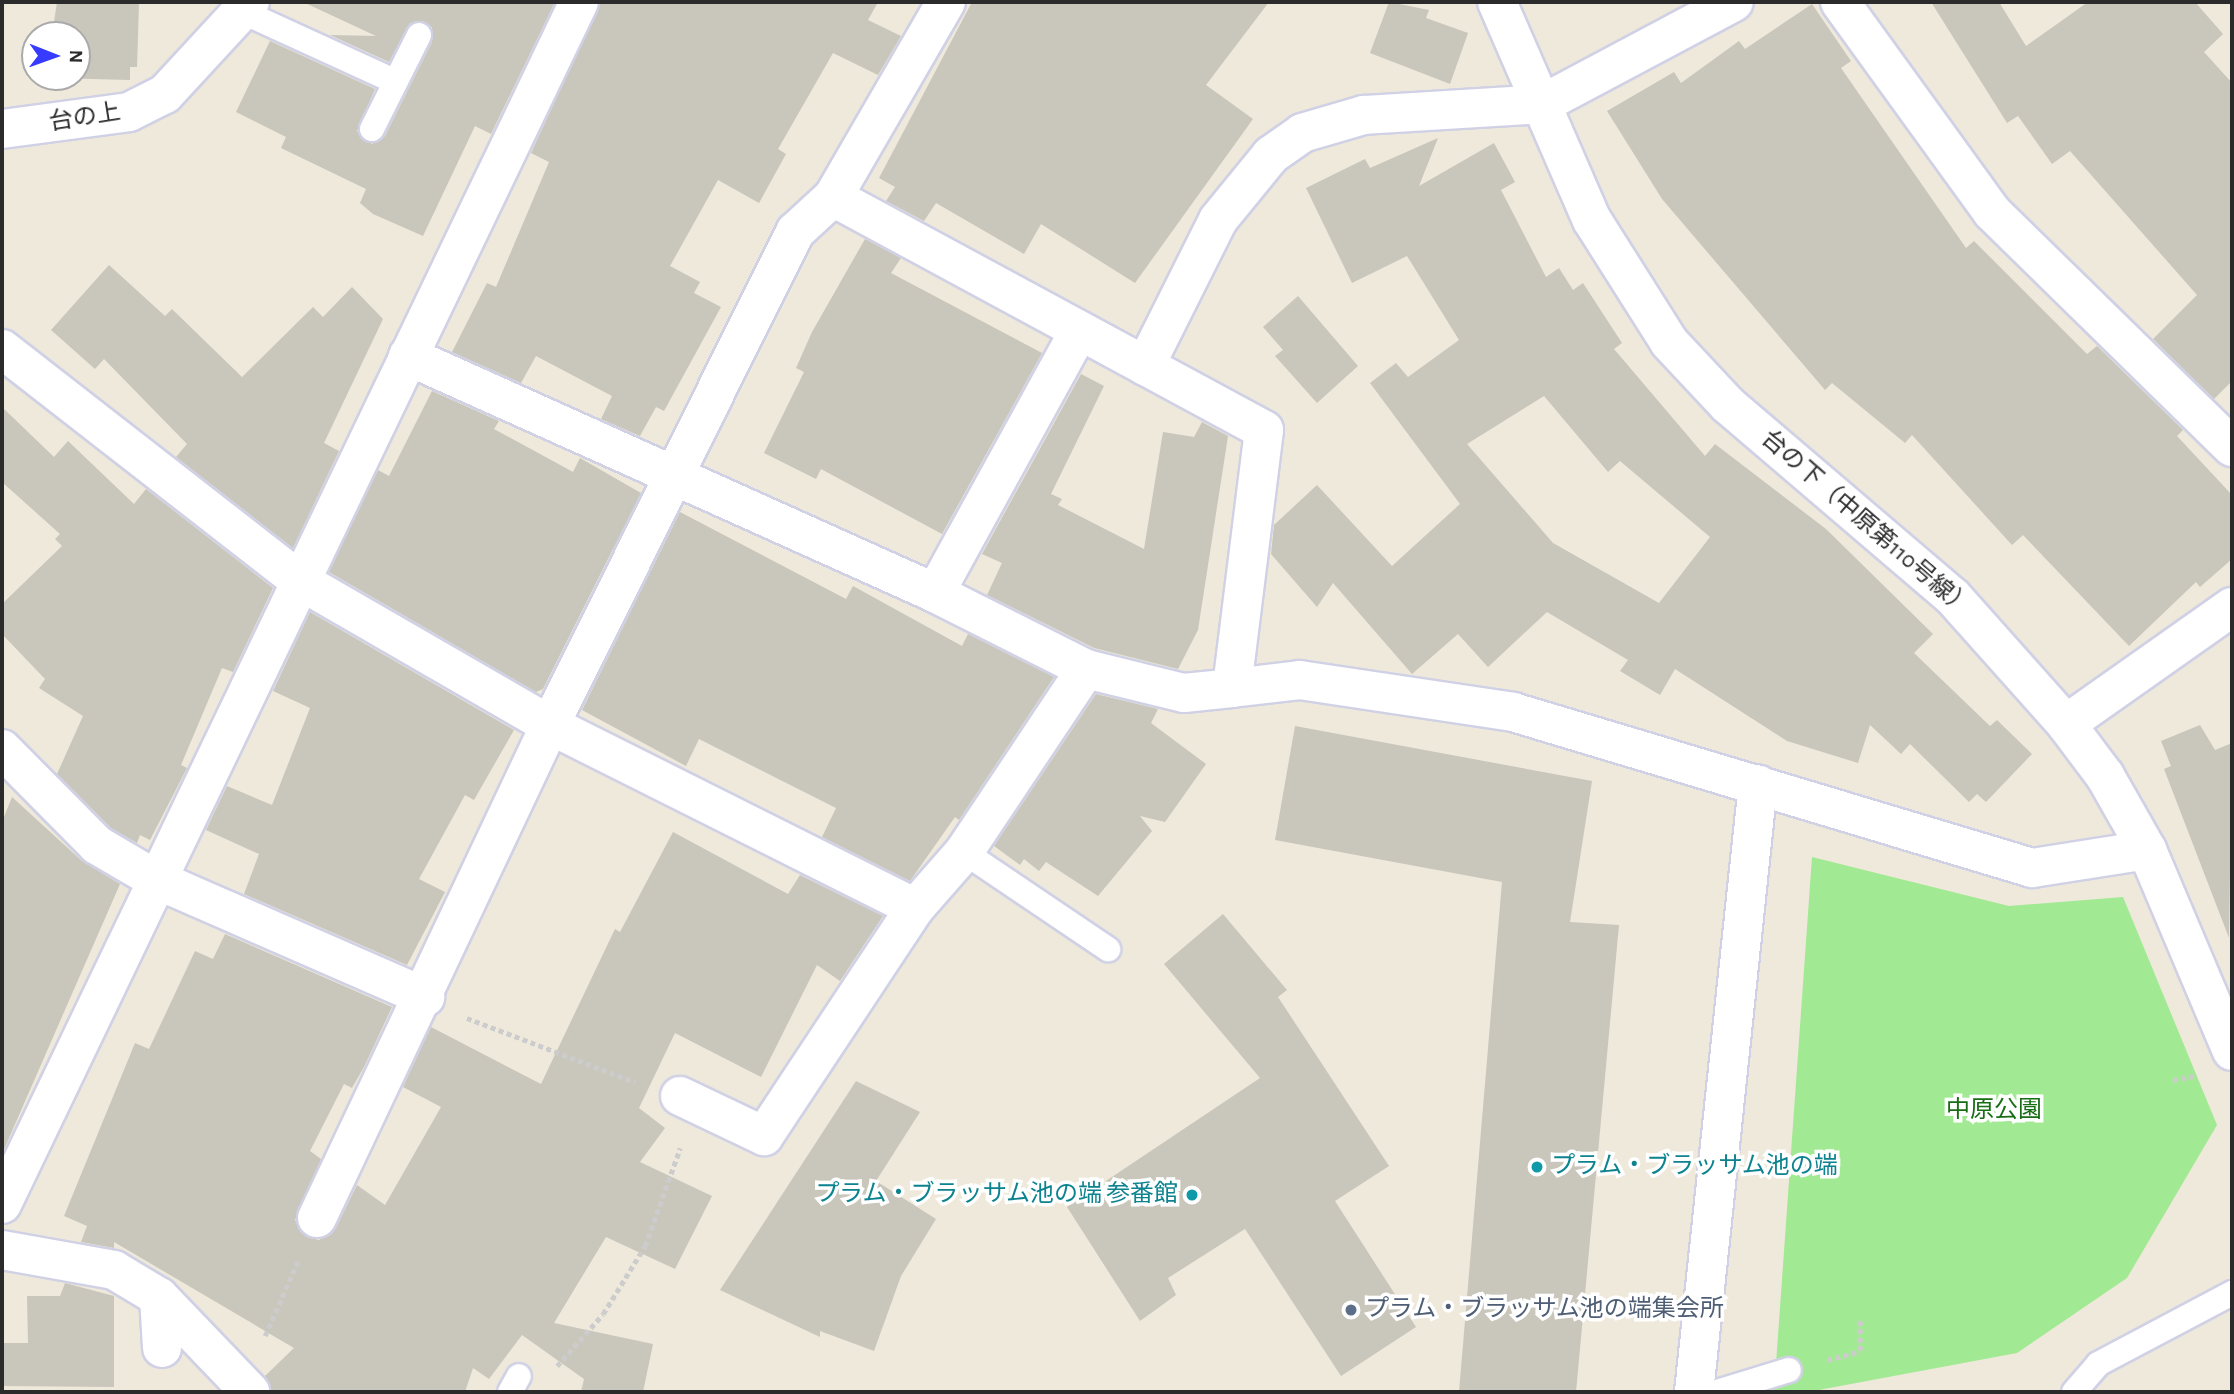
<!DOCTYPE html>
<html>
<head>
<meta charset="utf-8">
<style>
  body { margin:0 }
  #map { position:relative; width:2234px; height:1394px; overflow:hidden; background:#eee9db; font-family:"Alegreya Sans","Noto Sans JP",sans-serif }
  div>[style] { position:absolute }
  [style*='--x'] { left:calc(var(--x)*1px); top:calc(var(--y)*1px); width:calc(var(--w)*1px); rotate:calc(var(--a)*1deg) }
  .green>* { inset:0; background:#a2e993 }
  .building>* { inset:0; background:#c9c6bb }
  .path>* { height:4.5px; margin-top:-2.25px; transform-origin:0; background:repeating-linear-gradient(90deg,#ccc 0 5px,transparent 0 8.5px) }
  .roads { filter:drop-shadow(2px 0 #d0d1e5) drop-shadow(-2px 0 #d0d1e5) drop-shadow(0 2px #d0d1e5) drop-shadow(0 -2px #d0d1e5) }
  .service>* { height:24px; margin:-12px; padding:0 12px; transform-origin:12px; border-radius:12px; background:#fff }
  .minor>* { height:38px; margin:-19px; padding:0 19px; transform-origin:19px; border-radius:19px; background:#fff }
  .tertiary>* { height:38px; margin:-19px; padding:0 19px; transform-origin:19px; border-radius:19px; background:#fff }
  .dots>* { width:19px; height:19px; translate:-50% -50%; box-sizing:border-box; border:4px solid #fff; border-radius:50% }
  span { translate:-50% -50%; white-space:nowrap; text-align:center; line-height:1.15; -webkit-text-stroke:7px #fff; paint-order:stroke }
  .street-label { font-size:24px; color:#2b2b2b }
  .park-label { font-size:24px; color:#186e14 }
  .culture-label { font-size:24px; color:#0d838f }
  .left { translate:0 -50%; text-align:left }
  .right { translate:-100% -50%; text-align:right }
  .service-label { font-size:24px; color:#4e5e75 }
  .frame { position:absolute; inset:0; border:4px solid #2b2b2b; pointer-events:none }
  .north { position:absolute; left:21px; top:21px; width:70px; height:70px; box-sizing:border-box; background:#fff; border:2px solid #aaa; border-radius:50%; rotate:91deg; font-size:19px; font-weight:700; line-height:28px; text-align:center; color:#2b2b2b }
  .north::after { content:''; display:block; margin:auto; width:24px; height:32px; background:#373bff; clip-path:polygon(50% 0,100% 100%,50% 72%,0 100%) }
</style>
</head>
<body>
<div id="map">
  <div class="green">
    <div style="clip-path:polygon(1812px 857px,2009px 906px,2123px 897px,2217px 1125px,2127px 1278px,2017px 1353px,1808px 1392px,1774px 1392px)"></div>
  </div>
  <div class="building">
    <div style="clip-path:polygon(57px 2px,139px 2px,137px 67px,130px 67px,130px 80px,51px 78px,77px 77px,77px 35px,52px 35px)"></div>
    <div style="clip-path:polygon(303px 2px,555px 2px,491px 134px,475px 126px,423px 236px,373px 214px,360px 203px,366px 189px,281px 148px,286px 137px,236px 112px,270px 41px,375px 89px,357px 131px,372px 144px,385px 136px,432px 42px,432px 27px,410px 23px,389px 62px,330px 35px,376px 36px)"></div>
    <div style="clip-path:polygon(601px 2px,878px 2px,868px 20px,901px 36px,878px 75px,833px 53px,778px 149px,786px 154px,759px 203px,718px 180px,670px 266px,700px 282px,694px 293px,721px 307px,664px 411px,656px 407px,640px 436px,601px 419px,612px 396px,536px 356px,521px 383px,452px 352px,487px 283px,496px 287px,549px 162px,531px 153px)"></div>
    <div style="clip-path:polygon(972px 2px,1269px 2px,1206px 85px,1253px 119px,1135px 283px,1041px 224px,1024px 254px,936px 203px,924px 221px,886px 201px,895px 187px,879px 178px)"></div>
    <div style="clip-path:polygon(1389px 2px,1429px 10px,1426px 18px,1468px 33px,1450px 84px,1370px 53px)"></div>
    <div style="clip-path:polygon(1931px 2px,1999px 2px,2026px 46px,2088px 2px,2195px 2px,2223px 34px,2204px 52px,2232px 83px,2232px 381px,2214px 399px,2153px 339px,2197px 295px,2070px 151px,2052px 164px,2018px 116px,2007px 123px)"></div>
    <div style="clip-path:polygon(1812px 4px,1851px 61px,1841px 68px,1966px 248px,1974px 241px,2087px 354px,2097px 346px,2183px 430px,2177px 436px,2232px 495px,2232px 559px,2200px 587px,2196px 582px,2129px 646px,2023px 535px,2012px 545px,1912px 435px,1905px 443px,1832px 383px,1825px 390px,1662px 199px,1607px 111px,1674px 72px,1681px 83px,1739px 41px,1745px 49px)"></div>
    <div style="clip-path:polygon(evenodd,1438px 138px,1419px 186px,1494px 143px,1515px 182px,1501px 190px,1546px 277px,1559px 268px,1573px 290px,1583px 283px,1622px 343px,1614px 349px,1705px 456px,1715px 444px,1826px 529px,1933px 634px,1914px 653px,1990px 726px,1997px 720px,2032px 754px,1986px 802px,1977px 794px,1969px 802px,1910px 744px,1901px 754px,1870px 725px,1858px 763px,1787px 741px,1675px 669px,1660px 695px,1620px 671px,1628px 660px,1547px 612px,1488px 667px,1458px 634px,1412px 674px,1333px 583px,1317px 607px,1271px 554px,1274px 525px,1317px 485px,1392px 566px,1460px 504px,1370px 383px,1396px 363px,1408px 377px,1459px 340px,1407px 256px,1352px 283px,1306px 188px,1365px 159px,1370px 168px,1438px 138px,1544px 396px,1608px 472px,1620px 461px,1710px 537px,1659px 603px,1553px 543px,1467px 444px,1544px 396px)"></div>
    <div style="clip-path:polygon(865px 239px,901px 258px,891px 273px,1042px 353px,942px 534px,821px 469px,816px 479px,764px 453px,804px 372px,796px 368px,812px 332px)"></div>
    <div style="clip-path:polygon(109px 265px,165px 316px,172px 309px,242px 377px,313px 307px,323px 317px,352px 287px,383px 319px,324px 443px,339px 451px,293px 548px,176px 457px,187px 444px,104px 359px,95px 369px,51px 330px)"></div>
    <div style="clip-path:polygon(1298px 296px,1358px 366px,1317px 403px,1275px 356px,1283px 350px,1263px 327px)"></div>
    <div style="clip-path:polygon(1081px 374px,1104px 386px,1051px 494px,1062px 499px,1058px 505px,1144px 549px,1163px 432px,1194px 437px,1202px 422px,1228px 436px,1198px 630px,1178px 669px,1094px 648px,987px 595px,1002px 563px,982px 554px)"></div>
    <div style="clip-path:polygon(432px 391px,499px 421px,494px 429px,573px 472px,580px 458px,641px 493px,543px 689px,536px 692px,329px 572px,378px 470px,389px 476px)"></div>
    <div style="clip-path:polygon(2px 407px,54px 457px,68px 441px,134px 504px,146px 489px,273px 588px,233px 672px,222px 668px,181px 765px,187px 768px,150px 840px,140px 835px,137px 843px,111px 828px,57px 774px,83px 716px,39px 688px,45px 679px,2px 634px,2px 604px,62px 546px,55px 539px,60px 534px,2px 482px)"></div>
    <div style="clip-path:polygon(680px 512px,846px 599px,853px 586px,962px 646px,968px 634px,1054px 677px,959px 820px,955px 817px,910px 881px,822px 837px,836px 808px,699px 739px,686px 766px,582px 710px)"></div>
    <div style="clip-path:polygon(310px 612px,514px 730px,474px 800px,465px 795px,419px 879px,445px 892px,407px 965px,244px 894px,259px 854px,206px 830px,227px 786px,272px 805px,310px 708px,273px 691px)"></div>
    <div style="clip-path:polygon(1096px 694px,1158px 709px,1151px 723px,1206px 764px,1165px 822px,1140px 816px,1152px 831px,1098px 896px,1046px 862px,1039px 871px,1024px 859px,1020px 865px,994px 846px)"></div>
    <div style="clip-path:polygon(2200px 725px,2215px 750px,2232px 743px,2229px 938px,2164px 769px,2171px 766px,2161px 741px)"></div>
    <div style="clip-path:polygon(1295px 726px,1592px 781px,1570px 922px,1619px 925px,1576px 1392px,1459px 1392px,1502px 882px,1275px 840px)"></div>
    <div style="clip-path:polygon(12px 797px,82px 861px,120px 884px,2px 1154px,2px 822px)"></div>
    <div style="clip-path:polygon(673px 832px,788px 894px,800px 875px,883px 916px,840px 981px,817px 965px,761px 1077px,675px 1033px,639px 1108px,665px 1128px,640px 1162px,712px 1196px,675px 1269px,606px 1237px,554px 1323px,653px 1344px,643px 1392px,581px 1392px,584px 1379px,522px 1335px,489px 1379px,473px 1368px,465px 1392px,271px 1392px,265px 1376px,294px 1348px,114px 1242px,114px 1248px,81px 1242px,87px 1226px,64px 1216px,135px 1043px,149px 1049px,195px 951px,213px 959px,225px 934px,392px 1007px,364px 1067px,352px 1088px,344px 1084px,310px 1151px,321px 1159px,295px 1220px,307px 1237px,319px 1240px,336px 1228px,357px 1185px,385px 1205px,441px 1107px,403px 1087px,431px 1027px,541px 1084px,615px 929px,620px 932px)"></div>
    <div style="clip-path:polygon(1223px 914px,1287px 990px,1278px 997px,1389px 1166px,1335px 1201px,1416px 1327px,1341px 1376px,1245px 1229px,1168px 1278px,1176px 1295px,1140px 1321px,1067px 1207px,1260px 1078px,1164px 964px)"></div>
    <div style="clip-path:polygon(856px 1081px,920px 1112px,876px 1181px,936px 1219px,901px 1276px,874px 1351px,820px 1331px,820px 1337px,720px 1290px)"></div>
    <div style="clip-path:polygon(65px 1283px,114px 1296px,114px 1387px,2px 1386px,2px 1343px,28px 1343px,27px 1296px,60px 1296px)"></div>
  </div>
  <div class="path">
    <div style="--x:467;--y:1018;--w:180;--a:20.9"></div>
    <div style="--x:2173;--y:1080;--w:21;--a:-11"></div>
    <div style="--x:265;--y:1336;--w:82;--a:-66.3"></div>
    <div style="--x:1827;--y:1360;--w:34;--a:-15"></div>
    <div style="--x:1860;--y:1351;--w:33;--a:-90"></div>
    <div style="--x:557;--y:1366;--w:69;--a:-48.5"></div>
    <div style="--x:603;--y:1314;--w:80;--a:-58.3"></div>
    <div style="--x:645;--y:1246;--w:104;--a:-70.3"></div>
  </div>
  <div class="roads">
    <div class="service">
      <div style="--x:241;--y:11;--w:170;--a:24.6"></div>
      <div style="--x:372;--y:129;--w:105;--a:-63.4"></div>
      <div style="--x:964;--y:852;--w:174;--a:34"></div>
      <div style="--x:510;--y:1392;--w:18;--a:-61"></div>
      <div style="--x:1717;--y:1392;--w:75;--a:-17"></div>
      <div style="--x:2074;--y:1392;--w:37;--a:-49"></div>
      <div style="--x:2098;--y:1364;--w:152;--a:-27.9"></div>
    </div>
    <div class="minor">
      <div style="--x:1497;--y:2;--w:238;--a:66.5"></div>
      <div style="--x:1592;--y:220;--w:144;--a:57.7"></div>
      <div style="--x:1669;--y:342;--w:86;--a:46.9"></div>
      <div style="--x:1728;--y:405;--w:294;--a:40.5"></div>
      <div style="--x:1952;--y:596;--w:171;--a:48.3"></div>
      <div style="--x:2066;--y:724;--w:65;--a:53.1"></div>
      <div style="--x:2105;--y:776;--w:85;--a:60.4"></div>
      <div style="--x:2147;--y:850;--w:218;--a:67.1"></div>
      <div style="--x:1840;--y:2;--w:259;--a:54.1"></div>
      <div style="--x:1992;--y:212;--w:336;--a:44.4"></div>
      <div style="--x:2;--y:129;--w:128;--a:-7.6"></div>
      <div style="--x:129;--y:112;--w:40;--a:-26.6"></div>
      <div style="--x:165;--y:94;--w:125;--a:-47.3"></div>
      <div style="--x:833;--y:197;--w:490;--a:28.4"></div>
      <div style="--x:1264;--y:430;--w:260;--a:97.1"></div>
      <div style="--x:1232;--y:688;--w:68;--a:-6.7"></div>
      <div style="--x:1300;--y:680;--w:215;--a:8.5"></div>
      <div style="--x:1513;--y:712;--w:542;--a:16.73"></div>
      <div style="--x:2032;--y:868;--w:116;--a:-8.9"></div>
      <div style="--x:2;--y:349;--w:374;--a:37.9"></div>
      <div style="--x:297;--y:579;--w:292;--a:30"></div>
      <div style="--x:550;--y:725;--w:408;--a:26.6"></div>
      <div style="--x:408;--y:356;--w:578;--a:24.21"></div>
      <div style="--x:935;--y:593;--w:169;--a:26.7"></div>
      <div style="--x:1086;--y:669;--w:101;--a:13.8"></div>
      <div style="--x:1184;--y:693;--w:48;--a:-5.9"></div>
      <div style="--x:1145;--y:366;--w:163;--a:-63.4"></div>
      <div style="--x:1218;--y:220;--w:84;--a:-50.8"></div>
      <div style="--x:1271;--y:155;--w:38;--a:-35"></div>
      <div style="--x:1302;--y:133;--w:65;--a:-16.2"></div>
      <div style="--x:1364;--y:115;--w:178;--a:-3.5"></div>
      <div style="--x:1542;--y:104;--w:217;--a:-28"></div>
      <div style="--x:935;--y:593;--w:299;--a:-61.2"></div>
      <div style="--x:2066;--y:724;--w:203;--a:-35.2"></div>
      <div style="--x:2;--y:749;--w:135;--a:45.3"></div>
      <div style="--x:97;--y:845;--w:67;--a:30.4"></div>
      <div style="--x:155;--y:879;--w:295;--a:23.6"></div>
      <div style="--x:680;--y:1096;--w:93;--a:25.5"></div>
      <div style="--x:764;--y:1136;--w:273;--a:-56.5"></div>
      <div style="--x:915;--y:908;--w:74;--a:-48.8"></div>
      <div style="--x:964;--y:852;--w:220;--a:-56.3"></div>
      <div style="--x:2;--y:1204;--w:1333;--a:-64.36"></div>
      <div style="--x:317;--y:1218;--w:545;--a:-64.7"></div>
      <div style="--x:550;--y:725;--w:551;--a:-63.57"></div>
      <div style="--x:795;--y:232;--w:52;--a:-42.6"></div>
      <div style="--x:833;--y:197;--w:225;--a:-59.9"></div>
      <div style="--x:2;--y:1250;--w:114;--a:10.1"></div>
      <div style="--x:114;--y:1270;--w:52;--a:31"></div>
      <div style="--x:159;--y:1297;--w:132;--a:46.2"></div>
      <div style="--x:159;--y:1297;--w:51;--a:86.6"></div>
    </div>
    <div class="tertiary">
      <div style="--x:1694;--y:1392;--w:611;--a:-83.99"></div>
    </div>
  </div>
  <div class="dots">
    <div style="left:1537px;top:1167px;background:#0f9aa8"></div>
    <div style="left:1192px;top:1195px;background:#0f9aa8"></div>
    <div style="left:1351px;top:1310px;background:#5c6f8a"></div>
  </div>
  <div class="street-label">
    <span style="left:85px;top:118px;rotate:-9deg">台の上</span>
    <span style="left:1866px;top:524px;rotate:41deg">台の下（中原第110号線）</span>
  </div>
  <div class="park-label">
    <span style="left:1994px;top:1111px">中原公園</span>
  </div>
  <div class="culture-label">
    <span class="left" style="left:1551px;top:1167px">プラム・ブラッサム池の端</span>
    <span class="right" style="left:1178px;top:1195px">プラム・ブラッサム池の端 参番館</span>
  </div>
  <div class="service-label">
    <span class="left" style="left:1365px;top:1310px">プラム・ブラッサム池の端集会所</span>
  </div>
  <div class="frame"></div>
  <div class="north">N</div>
</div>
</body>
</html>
